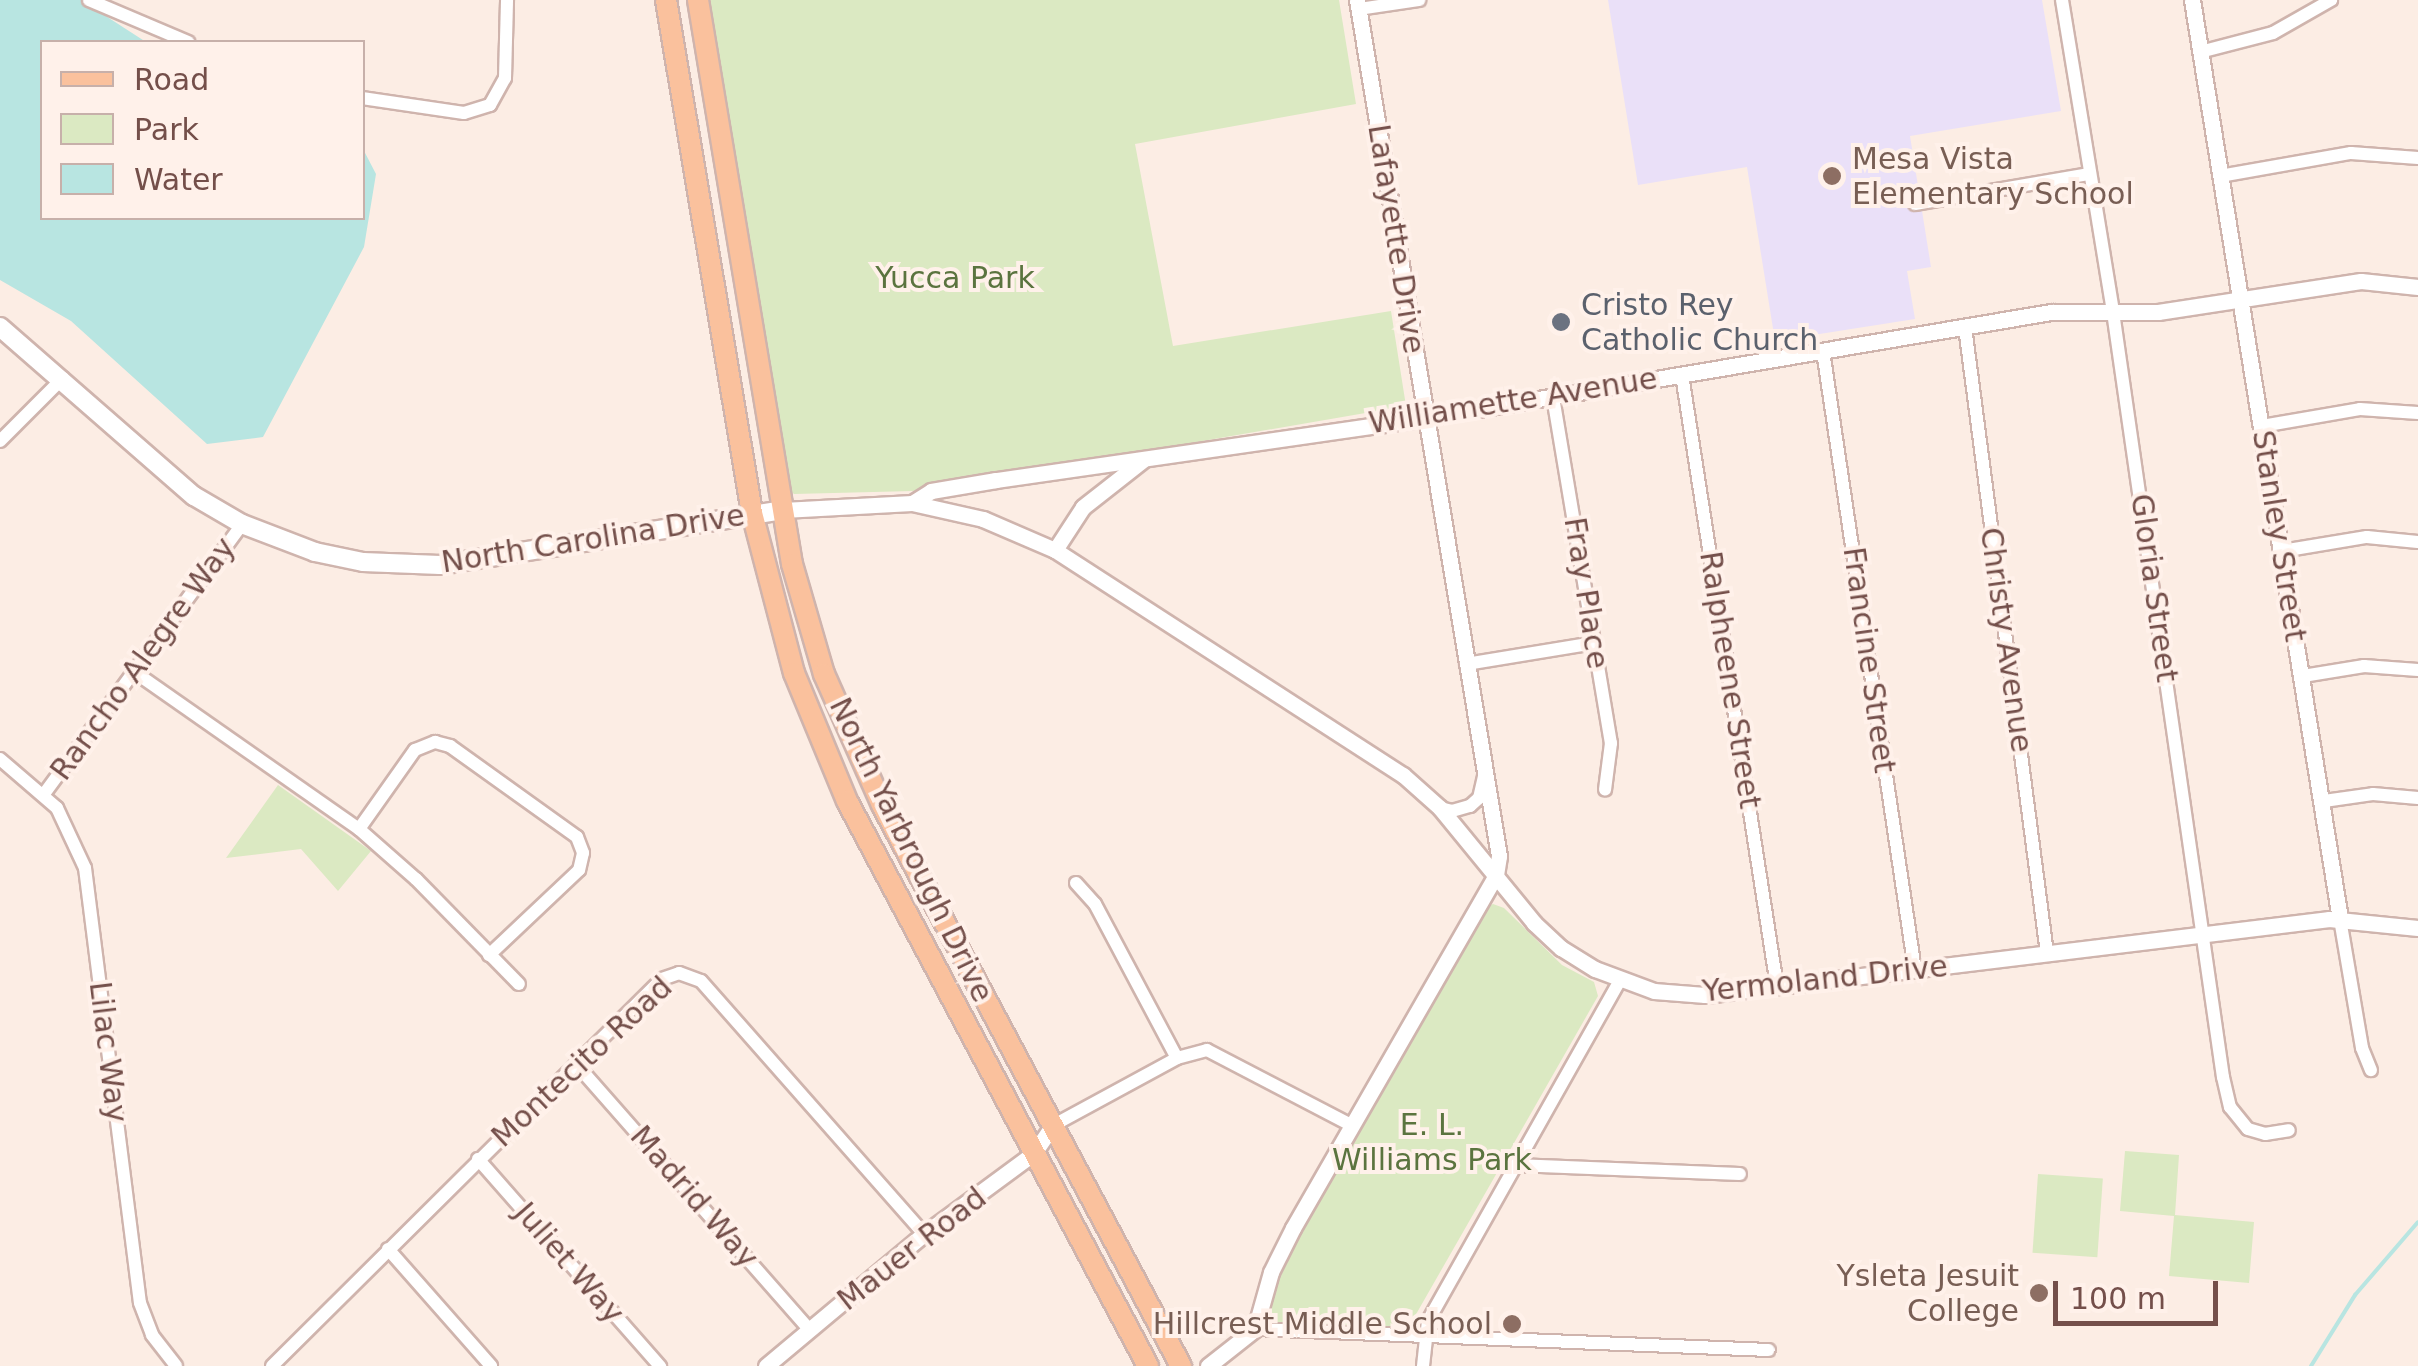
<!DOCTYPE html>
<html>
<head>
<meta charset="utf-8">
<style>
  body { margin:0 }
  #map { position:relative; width:2418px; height:1366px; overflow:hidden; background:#fcede4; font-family:"DejaVu Sans",sans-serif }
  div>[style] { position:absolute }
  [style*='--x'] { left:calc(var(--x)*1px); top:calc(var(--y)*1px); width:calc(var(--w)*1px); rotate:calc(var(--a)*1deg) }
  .education>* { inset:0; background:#eae0f8 }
  .green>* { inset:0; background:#dbe9c2; transform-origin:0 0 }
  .water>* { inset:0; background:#b8e5e1 }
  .stream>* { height:4px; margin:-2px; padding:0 2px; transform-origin:2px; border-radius:2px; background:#b8e5e1 }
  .roads { filter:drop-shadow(2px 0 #cfb4ad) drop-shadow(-2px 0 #cfb4ad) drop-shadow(0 2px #cfb4ad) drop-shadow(0 -2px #cfb4ad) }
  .minor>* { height:12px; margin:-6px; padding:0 6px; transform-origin:6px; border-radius:6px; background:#fff }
  .tertiary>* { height:15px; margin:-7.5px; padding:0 7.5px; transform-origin:7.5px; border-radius:7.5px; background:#fff }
  .secondary>* { height:18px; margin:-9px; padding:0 9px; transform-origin:9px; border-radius:9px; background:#fff }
  .primary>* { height:20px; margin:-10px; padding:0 10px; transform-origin:10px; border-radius:10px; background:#fac19d }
  .dots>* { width:28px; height:28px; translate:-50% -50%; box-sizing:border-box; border:5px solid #fff1ea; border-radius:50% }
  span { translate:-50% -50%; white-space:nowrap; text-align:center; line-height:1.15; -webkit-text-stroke:8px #fff1ea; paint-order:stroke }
  .education-label { font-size:30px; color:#785e54 }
  .left { translate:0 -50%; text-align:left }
  .right { translate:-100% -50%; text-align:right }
  .street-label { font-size:30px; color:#744f4a }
  .park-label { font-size:30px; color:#5b743f }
  .worship-label { font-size:30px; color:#5b616d }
  .legend { position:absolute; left:40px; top:40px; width:325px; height:180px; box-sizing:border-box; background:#fff1ea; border:2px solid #c7b0aa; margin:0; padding:12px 18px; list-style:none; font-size:30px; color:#744f4a }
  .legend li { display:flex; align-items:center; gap:20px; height:50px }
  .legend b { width:50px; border:2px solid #c7b0aa }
  .scale { position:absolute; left:2053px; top:1281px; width:165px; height:45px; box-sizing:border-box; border:5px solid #744f4a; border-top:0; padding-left:12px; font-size:30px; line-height:35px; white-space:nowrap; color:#744f4a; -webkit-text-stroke:8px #fff1ea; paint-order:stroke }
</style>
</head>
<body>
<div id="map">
  <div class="education">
    <div style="clip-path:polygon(1608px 0,2042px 0,2061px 111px,1910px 136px,1931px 267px,1907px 271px,1915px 319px,1775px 341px,1747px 167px,1638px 185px)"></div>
  </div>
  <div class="green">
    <div style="clip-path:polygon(704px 0,1339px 0,1356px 104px,1135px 144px,1173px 346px,1391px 311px,1406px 406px,913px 491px,794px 494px,784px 485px)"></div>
    <div style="clip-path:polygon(278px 785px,371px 851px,338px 891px,301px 849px,226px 858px)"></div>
    <div style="clip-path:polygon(1493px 904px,1504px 908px,1562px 965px,1594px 982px,1598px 996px,1407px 1330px,1276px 1326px,1269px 1313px,1272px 1289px,1285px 1261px,1480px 910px)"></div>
    <div style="clip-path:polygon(2125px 1151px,2179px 1155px,2175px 1215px,2254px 1222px,2249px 1283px,2169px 1276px,2174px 1216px,2120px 1211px)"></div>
    <div style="left:2038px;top:1174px;width:65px;height:79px;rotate:4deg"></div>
  </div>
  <div class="water">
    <div style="clip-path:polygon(0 0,81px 0,146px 42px,42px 42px,42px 218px,362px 218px,363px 149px,376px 174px,364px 247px,263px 437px,207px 444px,71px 321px,0 280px)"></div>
  </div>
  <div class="stream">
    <div style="--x:2311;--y:1366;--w:84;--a:-58.2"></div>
    <div style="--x:2355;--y:1295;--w:96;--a:-49.2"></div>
  </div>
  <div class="roads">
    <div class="minor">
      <div style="--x:89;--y:0;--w:108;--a:23"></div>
      <div style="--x:2062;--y:0;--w:316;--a:80.7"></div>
      <div style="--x:2113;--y:312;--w:773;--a:81.82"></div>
      <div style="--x:2223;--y:1077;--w:31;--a:77"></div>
      <div style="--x:2230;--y:1107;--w:28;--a:51"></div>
      <div style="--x:2248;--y:1129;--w:18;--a:16"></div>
      <div style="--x:2265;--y:1134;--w:24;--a:-9"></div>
      <div style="--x:1359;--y:9;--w:61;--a:-8.5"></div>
      <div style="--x:2200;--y:52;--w:75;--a:-14.6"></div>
      <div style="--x:2273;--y:33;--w:67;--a:-29.6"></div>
      <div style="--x:362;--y:98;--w:103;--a:8.4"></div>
      <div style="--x:464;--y:113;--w:27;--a:-17"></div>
      <div style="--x:490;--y:105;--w:31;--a:-61"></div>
      <div style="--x:505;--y:78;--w:78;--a:-88.5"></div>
      <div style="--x:2220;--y:176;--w:133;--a:-10"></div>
      <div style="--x:2351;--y:153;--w:67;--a:4.3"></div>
      <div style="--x:1915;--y:204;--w:177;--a:-9.8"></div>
      <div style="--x:1965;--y:327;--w:631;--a:82.54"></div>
      <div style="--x:1823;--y:351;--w:626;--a:81.55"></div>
      <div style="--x:1682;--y:375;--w:618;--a:81.16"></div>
      <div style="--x:1553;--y:397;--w:351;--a:80.5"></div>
      <div style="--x:1611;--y:743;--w:47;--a:97.3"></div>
      <div style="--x:2262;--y:426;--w:99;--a:-9.8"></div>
      <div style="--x:2360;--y:409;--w:58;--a:3.9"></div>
      <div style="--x:0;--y:441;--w:89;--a:-45"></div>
      <div style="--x:2282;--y:551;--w:86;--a:-9.4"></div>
      <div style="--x:2367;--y:537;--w:51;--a:5.6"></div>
      <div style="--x:1466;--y:664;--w:130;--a:-9.3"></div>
      <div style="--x:136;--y:673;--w:272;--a:35"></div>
      <div style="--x:359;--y:829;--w:76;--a:41.3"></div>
      <div style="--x:416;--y:879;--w:147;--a:45.6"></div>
      <div style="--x:2303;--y:676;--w:62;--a:-9.3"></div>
      <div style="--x:2364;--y:666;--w:54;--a:4.2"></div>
      <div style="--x:0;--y:759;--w:75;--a:40.7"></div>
      <div style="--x:57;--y:808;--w:66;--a:65"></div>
      <div style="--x:85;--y:868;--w:438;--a:82.8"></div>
      <div style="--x:140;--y:1303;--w:34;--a:69"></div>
      <div style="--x:152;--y:1335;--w:39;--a:52"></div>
      <div style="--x:44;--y:794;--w:335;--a:-53.7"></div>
      <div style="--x:2324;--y:801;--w:49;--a:-8.1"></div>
      <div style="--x:2373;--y:794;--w:45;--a:5.1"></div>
      <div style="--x:1440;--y:808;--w:12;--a:14"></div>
      <div style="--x:1452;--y:811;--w:19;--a:-16"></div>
      <div style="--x:1470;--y:806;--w:12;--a:-42"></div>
      <div style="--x:1479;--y:798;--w:23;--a:-77"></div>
      <div style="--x:359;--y:829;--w:97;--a:-54.7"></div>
      <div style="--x:415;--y:750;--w:22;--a:-22"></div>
      <div style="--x:435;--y:742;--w:16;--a:15"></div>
      <div style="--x:450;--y:746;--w:156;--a:35.6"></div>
      <div style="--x:577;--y:837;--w:17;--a:69"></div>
      <div style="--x:583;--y:853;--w:17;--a:103"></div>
      <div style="--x:579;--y:870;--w:124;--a:136.6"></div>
      <div style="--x:1076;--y:883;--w:28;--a:48"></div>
      <div style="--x:1095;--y:904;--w:174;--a:62"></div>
      <div style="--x:2340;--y:919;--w:131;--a:80.3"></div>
      <div style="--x:2362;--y:1048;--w:24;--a:68"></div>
      <div style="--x:577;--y:1065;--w:353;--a:48.7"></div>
      <div style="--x:1052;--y:1126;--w:142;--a:-28.5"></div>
      <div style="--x:1177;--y:1058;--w:31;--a:-15"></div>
      <div style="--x:1207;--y:1050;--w:162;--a:27.5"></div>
      <div style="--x:478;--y:1159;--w:276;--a:48.7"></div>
      <div style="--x:1515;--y:1165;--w:225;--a:2.3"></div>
      <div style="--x:388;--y:1249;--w:156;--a:48.6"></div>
      <div style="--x:1255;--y:1329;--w:514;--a:2.34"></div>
      <div style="--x:272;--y:1366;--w:549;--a:-44.78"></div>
      <div style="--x:662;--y:979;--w:18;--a:-19"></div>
      <div style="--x:679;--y:973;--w:23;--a:20"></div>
      <div style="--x:701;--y:981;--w:337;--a:48.6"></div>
      <div style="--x:1423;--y:1366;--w:45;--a:-83.7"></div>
      <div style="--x:1428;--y:1321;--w:391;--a:-60.6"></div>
    </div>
    <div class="tertiary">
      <div style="--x:2192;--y:0;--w:931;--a:80.85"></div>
      <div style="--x:912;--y:503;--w:22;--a:-32"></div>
      <div style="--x:931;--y:491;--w:66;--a:-9.6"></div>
      <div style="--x:996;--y:480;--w:434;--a:-8.2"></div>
      <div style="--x:1426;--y:418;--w:634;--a:-9.63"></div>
      <div style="--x:2051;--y:312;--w:107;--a:0"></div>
      <div style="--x:2158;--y:312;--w:205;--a:-8.7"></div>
      <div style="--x:2361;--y:281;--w:57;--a:6"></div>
      <div style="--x:783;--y:510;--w:129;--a:-3.1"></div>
      <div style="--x:912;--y:503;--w:73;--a:12.7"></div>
      <div style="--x:983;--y:519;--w:78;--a:23.3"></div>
      <div style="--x:1055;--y:550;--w:414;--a:32.9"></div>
      <div style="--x:1403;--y:775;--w:50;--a:41.7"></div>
      <div style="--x:1440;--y:808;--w:149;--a:50.7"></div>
      <div style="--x:1534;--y:923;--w:37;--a:43"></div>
      <div style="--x:1561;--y:948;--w:40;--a:32"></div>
      <div style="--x:1595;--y:969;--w:63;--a:20.4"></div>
      <div style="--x:1654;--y:991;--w:51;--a:4.5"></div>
      <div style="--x:1705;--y:995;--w:629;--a:-6.94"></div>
      <div style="--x:2329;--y:919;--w:89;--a:5.8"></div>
      <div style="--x:1055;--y:550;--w:51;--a:-56.9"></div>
      <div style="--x:1083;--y:507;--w:76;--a:-38.1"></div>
      <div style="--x:766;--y:1366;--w:206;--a:-39.9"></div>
      <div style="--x:924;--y:1234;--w:137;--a:-36.4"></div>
      <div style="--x:1034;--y:1153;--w:32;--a:-56"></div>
      <div style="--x:1208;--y:1366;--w:60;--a:-38.2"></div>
      <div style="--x:1255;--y:1329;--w:59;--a:-74.3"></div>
      <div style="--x:1271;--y:1272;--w:49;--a:-63.4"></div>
      <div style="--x:1293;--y:1228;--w:407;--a:-60.1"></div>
      <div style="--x:1496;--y:875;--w:19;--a:-81"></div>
      <div style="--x:1499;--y:856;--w:868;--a:-99.42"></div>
    </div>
    <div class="secondary">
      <div style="--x:0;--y:327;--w:257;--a:41.1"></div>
      <div style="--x:194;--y:496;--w:56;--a:30.3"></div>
      <div style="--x:242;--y:524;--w:78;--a:21"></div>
      <div style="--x:315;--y:552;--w:49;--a:11.8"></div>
      <div style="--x:363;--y:562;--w:77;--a:2.2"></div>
      <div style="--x:440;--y:565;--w:347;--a:-9.1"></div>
    </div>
    <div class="primary">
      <div style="--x:666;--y:0;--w:520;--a:80.48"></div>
      <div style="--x:752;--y:513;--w:165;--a:75.3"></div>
      <div style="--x:794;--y:673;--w:139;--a:67.5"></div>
      <div style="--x:847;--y:801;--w:640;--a:61.95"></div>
      <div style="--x:698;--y:0;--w:572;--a:80.54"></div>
      <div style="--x:792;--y:564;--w:115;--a:73.8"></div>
      <div style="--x:824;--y:674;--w:143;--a:66.1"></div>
      <div style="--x:882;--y:805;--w:636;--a:61.94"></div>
    </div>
  </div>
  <div class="dots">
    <div style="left:1832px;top:176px;background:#8d6e63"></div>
    <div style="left:1561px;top:322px;background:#6b7280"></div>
    <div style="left:2039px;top:1293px;background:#8d6e63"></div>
    <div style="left:1512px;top:1324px;background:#8d6e63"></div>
  </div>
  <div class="education-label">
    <span class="left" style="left:1852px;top:176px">Mesa Vista<br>Elementary School</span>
    <span class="right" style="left:2019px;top:1293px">Ysleta Jesuit<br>College</span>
    <span class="right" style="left:1492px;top:1324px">Hillcrest Middle School</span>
  </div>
  <div class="street-label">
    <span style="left:1396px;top:239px;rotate:81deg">Lafayette Drive</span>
    <span style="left:1513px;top:401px;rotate:-9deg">Williamette Avenue</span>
    <span style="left:2279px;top:536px;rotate:81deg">Stanley Street</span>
    <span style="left:593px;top:539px;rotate:-9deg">North Carolina Drive</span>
    <span style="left:2154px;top:588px;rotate:82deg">Gloria Street</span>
    <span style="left:1586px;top:593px;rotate:81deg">Fray Place</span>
    <span style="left:2006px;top:640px;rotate:82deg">Christy Avenue</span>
    <span style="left:143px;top:659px;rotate:-54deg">Rancho Alegre Way</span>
    <span style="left:1869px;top:660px;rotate:82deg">Francine Street</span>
    <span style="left:1730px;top:680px;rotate:81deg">Ralpheene Street</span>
    <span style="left:911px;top:850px;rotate:64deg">North Yarbrough Drive</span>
    <span style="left:1825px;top:979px;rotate:-6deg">Yermoland Drive</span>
    <span style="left:108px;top:1052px;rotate:83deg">Lilac Way</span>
    <span style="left:582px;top:1062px;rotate:-43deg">Montecito Road</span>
    <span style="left:694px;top:1197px;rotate:49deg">Madrid Way</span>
    <span style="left:912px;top:1249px;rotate:-38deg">Mauer Road</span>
    <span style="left:569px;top:1263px;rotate:49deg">Juliet Way</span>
  </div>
  <div class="park-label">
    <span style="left:955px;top:278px">Yucca Park</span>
    <span style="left:1432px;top:1142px">E. L.<br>Williams Park</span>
  </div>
  <div class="worship-label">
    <span class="left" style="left:1581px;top:322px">Cristo Rey<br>Catholic Church</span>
  </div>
  <ul class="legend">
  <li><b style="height:12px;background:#fac19d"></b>Road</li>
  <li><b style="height:28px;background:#dbe9c2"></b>Park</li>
  <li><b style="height:28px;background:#b8e5e1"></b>Water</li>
  </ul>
  <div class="scale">100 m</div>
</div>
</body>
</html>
